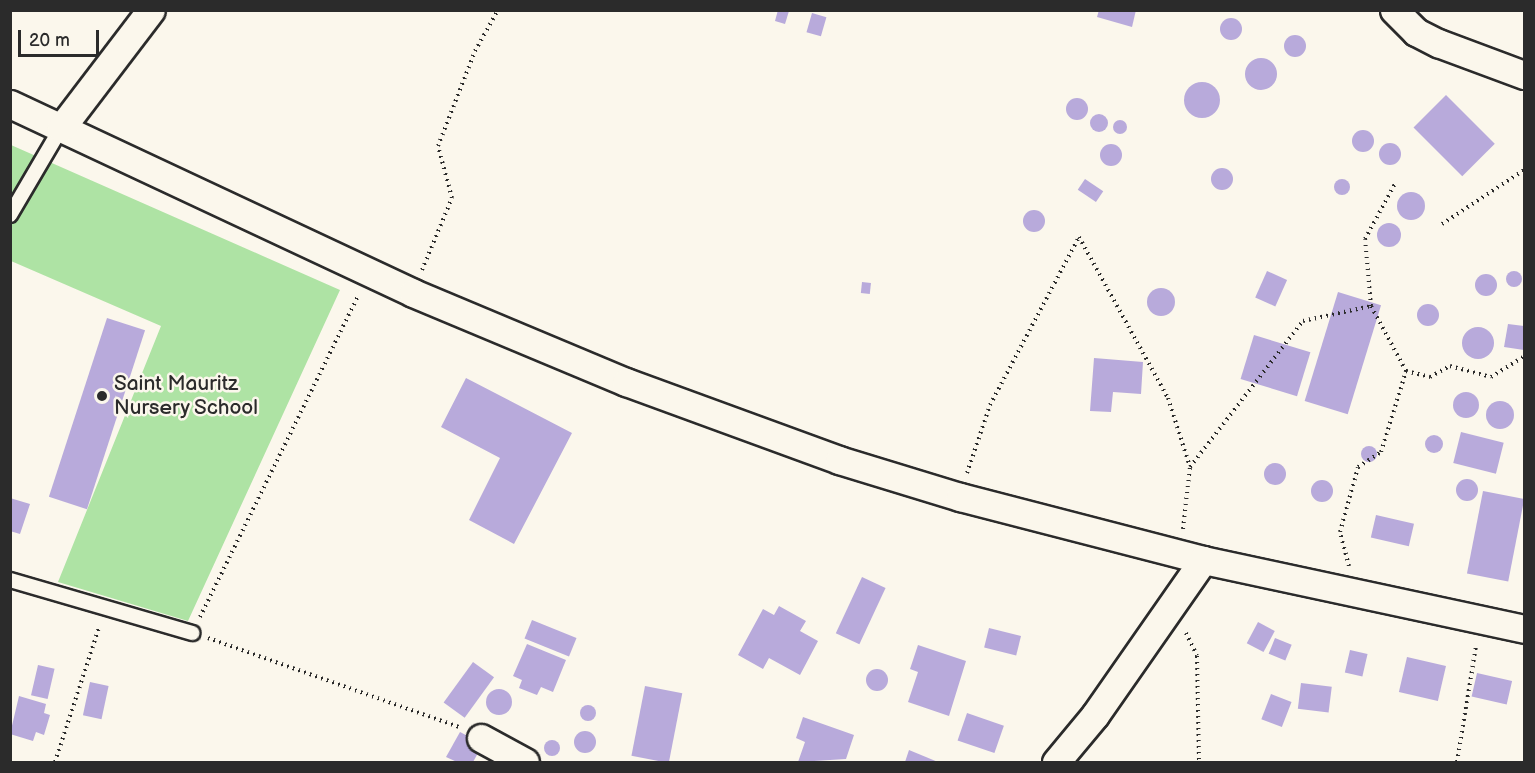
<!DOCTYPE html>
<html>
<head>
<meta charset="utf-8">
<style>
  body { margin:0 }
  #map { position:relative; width:1535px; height:773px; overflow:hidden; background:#fbf7ec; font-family:"Balsamiq Sans",sans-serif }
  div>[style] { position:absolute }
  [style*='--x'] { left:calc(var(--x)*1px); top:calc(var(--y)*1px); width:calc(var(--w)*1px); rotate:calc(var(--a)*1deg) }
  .green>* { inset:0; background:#aee3a4 }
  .building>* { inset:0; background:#b8aadb; transform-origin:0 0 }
  .round { border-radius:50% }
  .path>* { height:4px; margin-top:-2px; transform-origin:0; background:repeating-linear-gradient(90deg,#2b2b2b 0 1.5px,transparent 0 6px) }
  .roads { filter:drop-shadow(2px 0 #2b2b2b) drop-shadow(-2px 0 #2b2b2b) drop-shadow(0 2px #2b2b2b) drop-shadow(0 -2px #2b2b2b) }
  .lane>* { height:14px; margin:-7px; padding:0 7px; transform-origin:7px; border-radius:7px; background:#fbf7ec }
  .street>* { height:27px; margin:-13.5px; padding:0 13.5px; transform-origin:13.5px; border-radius:13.5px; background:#fbf7ec }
  .dots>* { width:16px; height:16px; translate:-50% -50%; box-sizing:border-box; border:3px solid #fbf7ec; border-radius:50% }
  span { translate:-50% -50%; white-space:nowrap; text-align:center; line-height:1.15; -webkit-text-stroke:5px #fbf7ec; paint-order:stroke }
  .poi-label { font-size:21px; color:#2b2b2b }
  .left { translate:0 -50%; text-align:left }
  .frame { position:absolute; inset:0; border:12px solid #2b2b2b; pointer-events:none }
  .scale { position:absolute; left:18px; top:30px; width:81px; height:27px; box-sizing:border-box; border:3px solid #2b2b2b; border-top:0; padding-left:8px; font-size:18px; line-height:21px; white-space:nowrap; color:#2b2b2b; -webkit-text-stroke:4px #fbf7ec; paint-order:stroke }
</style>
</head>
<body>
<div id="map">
  <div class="green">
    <div style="clip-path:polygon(11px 145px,340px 290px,188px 621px,58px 582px,161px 326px,11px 261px)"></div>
  </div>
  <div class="building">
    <div style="clip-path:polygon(778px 10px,789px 11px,785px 24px,775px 21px)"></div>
    <div style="clip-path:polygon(1099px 10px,1136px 10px,1132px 27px,1097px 17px)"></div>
    <div style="left:812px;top:13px;width:15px;height:20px;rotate:16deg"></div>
    <div class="round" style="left:1220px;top:18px;width:22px;height:22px"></div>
    <div class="round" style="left:1284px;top:35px;width:22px;height:22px"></div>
    <div class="round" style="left:1245px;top:58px;width:32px;height:32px"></div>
    <div class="round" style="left:1184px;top:82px;width:36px;height:36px"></div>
    <div style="left:1446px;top:95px;width:69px;height:46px;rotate:45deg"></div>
    <div class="round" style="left:1066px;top:98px;width:22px;height:22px"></div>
    <div class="round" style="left:1090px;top:114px;width:18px;height:18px"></div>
    <div class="round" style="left:1113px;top:120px;width:14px;height:14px"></div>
    <div class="round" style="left:1352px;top:130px;width:22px;height:22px"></div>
    <div class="round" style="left:1379px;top:143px;width:22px;height:22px"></div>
    <div class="round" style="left:1100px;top:144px;width:22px;height:22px"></div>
    <div class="round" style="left:1211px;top:168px;width:22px;height:22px"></div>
    <div class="round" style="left:1334px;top:179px;width:16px;height:16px"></div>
    <div style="left:1085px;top:179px;width:22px;height:13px;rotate:34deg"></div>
    <div class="round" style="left:1397px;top:192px;width:28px;height:28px"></div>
    <div class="round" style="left:1023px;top:210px;width:22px;height:22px"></div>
    <div class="round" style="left:1377px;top:223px;width:24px;height:24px"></div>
    <div class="round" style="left:1506px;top:271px;width:16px;height:16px"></div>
    <div style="left:1267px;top:271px;width:22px;height:29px;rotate:24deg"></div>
    <div class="round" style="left:1475px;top:274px;width:22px;height:22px"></div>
    <div style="left:862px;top:282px;width:9px;height:11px;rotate:6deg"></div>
    <div class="round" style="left:1147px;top:288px;width:28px;height:28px"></div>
    <div style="left:1338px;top:292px;width:45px;height:114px;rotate:17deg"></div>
    <div class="round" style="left:1417px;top:304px;width:22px;height:22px"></div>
    <div style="left:107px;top:318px;width:40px;height:188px;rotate:18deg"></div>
    <div style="clip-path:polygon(1508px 324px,1524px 326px,1524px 350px,1504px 347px)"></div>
    <div class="round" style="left:1462px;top:327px;width:32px;height:32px"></div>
    <div style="left:1254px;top:335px;width:59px;height:46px;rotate:17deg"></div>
    <div style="clip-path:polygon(1094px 358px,1143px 362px,1141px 394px,1113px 392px,1111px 412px,1090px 411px)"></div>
    <div style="clip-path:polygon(466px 378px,572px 433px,514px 544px,469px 520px,500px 458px,441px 427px)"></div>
    <div class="round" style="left:1453px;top:392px;width:26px;height:26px"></div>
    <div class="round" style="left:1486px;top:401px;width:28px;height:28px"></div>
    <div style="left:1461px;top:432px;width:44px;height:32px;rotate:14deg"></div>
    <div class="round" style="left:1425px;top:435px;width:18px;height:18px"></div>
    <div class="round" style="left:1361px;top:446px;width:16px;height:16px"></div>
    <div class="round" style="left:1264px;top:463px;width:22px;height:22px"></div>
    <div class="round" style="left:1456px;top:479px;width:22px;height:22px"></div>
    <div class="round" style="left:1311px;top:480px;width:22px;height:22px"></div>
    <div style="left:1483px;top:491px;width:42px;height:84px;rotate:11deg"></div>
    <div style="clip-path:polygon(10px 498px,30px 504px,20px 534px,10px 531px)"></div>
    <div style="left:1376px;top:515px;width:39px;height:23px;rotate:13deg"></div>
    <div style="left:862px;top:577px;width:26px;height:62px;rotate:25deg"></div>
    <div style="clip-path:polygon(779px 606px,806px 621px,800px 631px,818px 641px,800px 675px,769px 658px,763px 669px,738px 655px,763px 609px,774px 615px)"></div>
    <div style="left:532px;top:620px;width:48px;height:20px;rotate:22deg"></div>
    <div style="left:1258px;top:622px;width:19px;height:24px;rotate:28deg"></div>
    <div style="left:989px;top:628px;width:33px;height:20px;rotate:14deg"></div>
    <div style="left:1275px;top:638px;width:18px;height:17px;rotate:22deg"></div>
    <div style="clip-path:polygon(527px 644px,566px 660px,553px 692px,541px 687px,537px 695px,519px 688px,522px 680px,513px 676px)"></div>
    <div style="clip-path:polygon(918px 645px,966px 661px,949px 716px,908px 702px,918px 672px,910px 669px)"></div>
    <div style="left:1350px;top:650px;width:18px;height:23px;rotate:13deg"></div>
    <div style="left:1407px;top:657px;width:40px;height:36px;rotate:13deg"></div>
    <div style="left:473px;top:662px;width:26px;height:50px;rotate:36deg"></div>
    <div style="left:38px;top:665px;width:17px;height:31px;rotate:13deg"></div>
    <div class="round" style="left:866px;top:669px;width:22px;height:22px"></div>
    <div style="left:1477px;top:673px;width:36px;height:24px;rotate:13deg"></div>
    <div style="left:90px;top:682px;width:19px;height:34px;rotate:12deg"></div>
    <div style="left:1301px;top:683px;width:31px;height:26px;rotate:7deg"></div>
    <div style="left:645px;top:686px;width:38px;height:71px;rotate:11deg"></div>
    <div class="round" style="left:486px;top:689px;width:26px;height:26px"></div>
    <div style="left:1271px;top:694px;width:22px;height:27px;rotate:21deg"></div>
    <div style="clip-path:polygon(19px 696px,46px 704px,44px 713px,50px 715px,44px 735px,36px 732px,33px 741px,10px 734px)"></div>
    <div class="round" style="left:580px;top:705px;width:16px;height:16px"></div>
    <div style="left:967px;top:713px;width:39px;height:29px;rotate:19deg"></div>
    <div style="clip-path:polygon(803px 717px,854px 735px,846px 759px,798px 762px,805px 742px,796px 738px)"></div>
    <div class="round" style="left:574px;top:731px;width:22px;height:22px"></div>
    <div style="clip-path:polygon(460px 732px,483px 744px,473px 762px,457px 762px,446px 757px)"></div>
    <div class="round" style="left:544px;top:740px;width:16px;height:16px"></div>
    <div style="clip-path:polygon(909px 750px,938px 762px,905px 762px)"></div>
  </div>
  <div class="path">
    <div style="--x:1442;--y:224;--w:98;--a:-33.4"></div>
    <div style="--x:422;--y:270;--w:78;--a:-67.4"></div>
    <div style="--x:452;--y:198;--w:54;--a:-105.1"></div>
    <div style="--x:438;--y:146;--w:102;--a:-68.7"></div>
    <div style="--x:475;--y:51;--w:47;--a:-60.7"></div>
    <div style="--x:1406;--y:371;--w:25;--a:14"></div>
    <div style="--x:1430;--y:377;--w:23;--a:-29"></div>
    <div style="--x:1450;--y:366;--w:42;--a:15"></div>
    <div style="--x:1491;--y:377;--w:39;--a:-32"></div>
    <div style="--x:967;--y:473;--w:72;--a:-71.3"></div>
    <div style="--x:990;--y:405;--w:190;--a:-62.1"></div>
    <div style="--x:1079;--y:237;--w:184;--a:61.1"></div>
    <div style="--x:1168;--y:398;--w:72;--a:72.3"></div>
    <div style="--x:1183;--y:529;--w:62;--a:-83.6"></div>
    <div style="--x:1190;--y:467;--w:185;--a:-52.3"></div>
    <div style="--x:1303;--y:321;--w:70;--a:-12.4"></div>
    <div style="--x:1371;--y:306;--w:67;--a:-95.1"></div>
    <div style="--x:1365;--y:239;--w:65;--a:-61.5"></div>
    <div style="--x:1349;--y:566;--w:35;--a:-105"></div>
    <div style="--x:1340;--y:532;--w:67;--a:-74.5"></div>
    <div style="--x:1358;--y:467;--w:27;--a:-33"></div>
    <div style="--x:1381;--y:452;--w:85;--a:-72.8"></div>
    <div style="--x:1406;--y:371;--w:74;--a:-118.3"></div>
    <div style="--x:200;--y:617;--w:358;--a:-63.8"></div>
    <div style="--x:1186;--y:633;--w:25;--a:64"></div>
    <div style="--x:1197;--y:656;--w:106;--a:88.9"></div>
    <div style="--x:208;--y:638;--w:266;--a:19.5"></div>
    <div style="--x:55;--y:762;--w:142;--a:-71.9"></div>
    <div style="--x:1457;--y:762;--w:118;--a:-80.7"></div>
  </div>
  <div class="roads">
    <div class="lane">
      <div style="--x:10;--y:215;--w:101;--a:-59.6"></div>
      <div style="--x:10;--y:580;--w:190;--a:16.2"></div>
    </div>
    <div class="street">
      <div style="--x:1394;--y:10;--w:31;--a:45"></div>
      <div style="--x:1416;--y:32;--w:25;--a:27"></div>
      <div style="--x:1438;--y:43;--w:92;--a:20.4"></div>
      <div style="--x:10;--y:104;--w:445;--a:25.1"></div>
      <div style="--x:413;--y:293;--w:231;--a:22.7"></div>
      <div style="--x:626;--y:382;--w:227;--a:20.1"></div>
      <div style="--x:839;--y:460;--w:127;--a:17"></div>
      <div style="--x:960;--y:497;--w:251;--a:14.5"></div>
      <div style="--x:1203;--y:560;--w:328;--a:12.1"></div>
      <div style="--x:61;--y:128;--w:148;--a:-52.7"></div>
      <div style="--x:481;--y:738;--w:50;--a:28.6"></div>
      <div style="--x:1056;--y:762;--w:61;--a:-50.3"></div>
      <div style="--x:1095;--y:715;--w:189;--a:-55.1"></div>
    </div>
  </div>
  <div class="dots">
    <div style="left:102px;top:396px;background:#2b2b2b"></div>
  </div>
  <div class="poi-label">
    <span class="left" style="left:114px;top:396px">Saint Mauritz<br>Nursery School</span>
  </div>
  <div class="frame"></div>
  <div class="scale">20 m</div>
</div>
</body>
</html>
